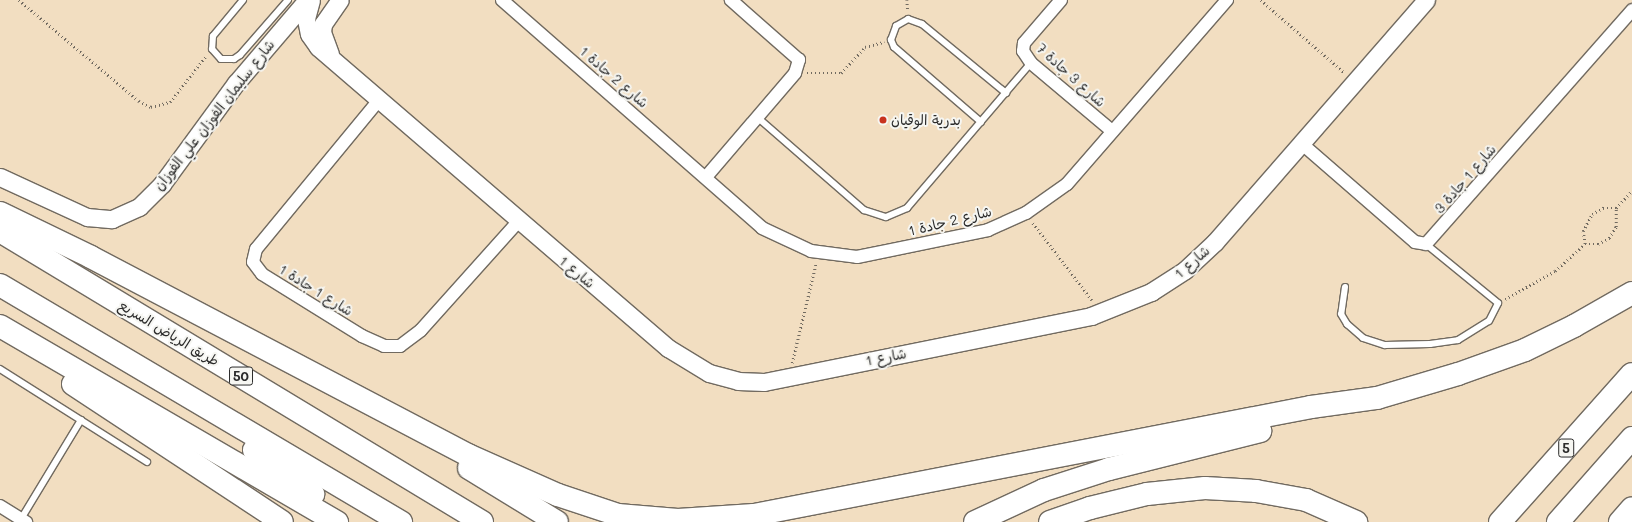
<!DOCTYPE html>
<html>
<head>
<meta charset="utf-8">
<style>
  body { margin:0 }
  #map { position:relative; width:1632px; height:522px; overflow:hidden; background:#f2dec1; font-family:Mali,"Playpen Sans Arabic",sans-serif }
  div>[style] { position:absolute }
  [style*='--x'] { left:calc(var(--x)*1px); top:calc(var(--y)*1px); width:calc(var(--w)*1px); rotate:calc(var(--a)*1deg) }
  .path>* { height:2.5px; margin-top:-1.25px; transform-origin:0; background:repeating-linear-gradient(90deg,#716a60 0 1px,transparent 0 4px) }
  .roads { filter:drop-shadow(1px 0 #716a60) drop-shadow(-1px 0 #716a60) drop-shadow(0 1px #716a60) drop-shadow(0 -1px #716a60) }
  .lane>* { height:6px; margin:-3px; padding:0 3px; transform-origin:3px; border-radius:3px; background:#fff }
  .street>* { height:12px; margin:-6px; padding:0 6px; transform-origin:6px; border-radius:6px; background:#fff }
  .secondary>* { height:17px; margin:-8.5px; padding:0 8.5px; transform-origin:8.5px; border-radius:8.5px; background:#fff }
  .highway>* { height:22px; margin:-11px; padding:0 11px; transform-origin:11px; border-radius:11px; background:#fff }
  .dots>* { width:11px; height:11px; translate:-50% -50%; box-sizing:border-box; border:2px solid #f6f6f2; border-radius:50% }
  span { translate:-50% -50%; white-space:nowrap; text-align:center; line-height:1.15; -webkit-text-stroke:4px #f6f6f2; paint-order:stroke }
  .shield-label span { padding:1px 3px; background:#f6f6f2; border:1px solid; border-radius:3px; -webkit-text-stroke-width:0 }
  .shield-label { font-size:13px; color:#2b2b2b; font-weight:700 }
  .street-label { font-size:14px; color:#2b2b2b }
  .poi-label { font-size:14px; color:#2b2b2b }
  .left { translate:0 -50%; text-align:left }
</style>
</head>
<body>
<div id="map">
  <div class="path">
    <div style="--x:19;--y:0;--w:157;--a:40.1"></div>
    <div style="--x:139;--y:101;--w:13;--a:27"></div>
    <div style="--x:151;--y:107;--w:20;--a:-15"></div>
    <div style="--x:170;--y:102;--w:58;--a:-52"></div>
    <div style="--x:907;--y:0;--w:11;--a:85"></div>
    <div style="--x:1261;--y:0;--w:111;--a:41"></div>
    <div style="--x:807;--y:73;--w:34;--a:0"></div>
    <div style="--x:841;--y:73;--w:35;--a:-47"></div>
    <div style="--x:865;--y:47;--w:20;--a:-15"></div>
    <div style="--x:1616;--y:208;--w:23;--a:-47"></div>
    <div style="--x:1033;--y:223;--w:97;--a:52.5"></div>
    <div style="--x:1585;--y:244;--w:13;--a:-99"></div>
    <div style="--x:1583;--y:231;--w:19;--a:-62"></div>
    <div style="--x:1592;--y:214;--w:13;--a:-29"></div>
    <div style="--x:1603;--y:208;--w:13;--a:0"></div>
    <div style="--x:1505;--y:299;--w:57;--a:-29.2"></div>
    <div style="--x:1555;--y:271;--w:40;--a:-42"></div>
    <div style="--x:1585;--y:244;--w:13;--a:0"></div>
    <div style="--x:1598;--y:244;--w:13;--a:-29"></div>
    <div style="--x:1609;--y:238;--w:13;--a:-58"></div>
    <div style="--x:1616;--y:227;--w:19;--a:-90"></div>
    <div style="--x:792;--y:363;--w:103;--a:-76.5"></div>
  </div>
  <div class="roads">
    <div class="lane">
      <div style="--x:243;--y:0;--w:47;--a:129.8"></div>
      <div style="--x:213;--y:36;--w:13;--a:94"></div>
      <div style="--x:212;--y:49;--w:13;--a:48"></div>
      <div style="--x:221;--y:59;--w:13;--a:0"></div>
      <div style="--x:234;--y:59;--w:7;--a:-34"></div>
      <div style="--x:240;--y:55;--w:73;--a:-48.9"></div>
      <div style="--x:757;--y:117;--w:142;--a:41"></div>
      <div style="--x:864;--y:210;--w:23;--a:18"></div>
      <div style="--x:886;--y:217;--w:23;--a:-23"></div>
      <div style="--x:907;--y:208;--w:191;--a:-49.5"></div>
      <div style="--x:981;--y:122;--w:115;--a:-139.2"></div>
      <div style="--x:894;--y:47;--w:8;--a:-113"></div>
      <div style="--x:891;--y:40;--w:15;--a:-70"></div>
      <div style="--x:896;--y:26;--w:14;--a:-30"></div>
      <div style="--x:908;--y:19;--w:15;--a:20"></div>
      <div style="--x:922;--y:24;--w:109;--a:39.4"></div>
      <div style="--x:1345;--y:287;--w:27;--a:98"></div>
      <div style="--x:1341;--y:314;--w:12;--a:59"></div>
      <div style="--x:1347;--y:324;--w:21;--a:41"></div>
      <div style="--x:1363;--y:338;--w:23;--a:18"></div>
      <div style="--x:1385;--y:345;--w:45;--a:-1.3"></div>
      <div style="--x:1430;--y:344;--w:28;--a:-8"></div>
      <div style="--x:1458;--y:340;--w:36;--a:-32"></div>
      <div style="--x:1489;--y:321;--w:20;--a:-63"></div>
      <div style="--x:1498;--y:303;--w:93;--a:-140.7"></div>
      <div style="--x:0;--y:369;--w:174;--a:32.3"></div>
      <div style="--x:21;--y:519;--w:116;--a:-58.8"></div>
    </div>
    <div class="street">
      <div style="--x:502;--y:0;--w:346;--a:41.2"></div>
      <div style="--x:762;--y:228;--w:54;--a:25.1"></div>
      <div style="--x:811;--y:251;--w:46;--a:7.4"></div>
      <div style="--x:857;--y:257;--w:134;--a:-11.6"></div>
      <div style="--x:988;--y:230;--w:42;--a:-24.1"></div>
      <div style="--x:1026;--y:213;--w:50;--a:-35.3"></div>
      <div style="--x:1067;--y:184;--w:244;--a:-49"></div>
      <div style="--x:1061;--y:0;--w:57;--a:130.7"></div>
      <div style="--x:1024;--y:43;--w:8;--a:97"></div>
      <div style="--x:1023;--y:51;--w:14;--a:56"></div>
      <div style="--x:1031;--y:63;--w:106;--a:40"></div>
      <div style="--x:379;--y:100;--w:193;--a:129.5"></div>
      <div style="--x:256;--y:249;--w:13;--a:103"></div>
      <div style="--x:253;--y:262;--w:15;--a:53"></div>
      <div style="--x:262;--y:274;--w:118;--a:31.8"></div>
      <div style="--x:362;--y:336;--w:24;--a:24"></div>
      <div style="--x:384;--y:346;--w:16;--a:0"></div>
      <div style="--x:400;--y:346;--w:26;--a:-37"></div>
      <div style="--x:421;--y:330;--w:145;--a:-48.1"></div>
      <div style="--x:1301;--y:143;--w:151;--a:41"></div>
      <div style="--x:1415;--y:242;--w:11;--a:10"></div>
      <div style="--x:1426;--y:244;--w:312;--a:-48.6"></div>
      <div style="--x:706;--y:177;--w:137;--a:-49.4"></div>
      <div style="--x:795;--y:73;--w:14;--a:-73"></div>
      <div style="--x:799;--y:60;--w:91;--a:-138.6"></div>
      <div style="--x:0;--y:506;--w:31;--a:32"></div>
    </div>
    <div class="secondary">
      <div style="--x:311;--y:0;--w:20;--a:105"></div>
      <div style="--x:306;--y:19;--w:15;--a:79"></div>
      <div style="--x:309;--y:34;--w:16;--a:55"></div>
      <div style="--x:318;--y:47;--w:462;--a:40.7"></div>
      <div style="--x:668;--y:348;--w:48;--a:31.4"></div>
      <div style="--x:709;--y:373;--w:30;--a:15"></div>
      <div style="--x:738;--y:381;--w:26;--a:2"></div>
      <div style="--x:764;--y:382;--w:334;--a:-11.4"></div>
      <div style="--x:1091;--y:316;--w:65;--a:-21.8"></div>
      <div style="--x:1151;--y:292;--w:40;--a:-32.9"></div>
      <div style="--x:1185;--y:270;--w:41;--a:-43"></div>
      <div style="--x:1215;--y:242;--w:321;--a:-48.9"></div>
      <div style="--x:330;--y:54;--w:23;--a:-110"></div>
      <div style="--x:322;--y:32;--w:8;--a:-83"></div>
      <div style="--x:323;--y:24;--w:29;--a:-55"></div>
      <div style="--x:0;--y:177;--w:96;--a:24.7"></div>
      <div style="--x:87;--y:217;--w:25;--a:5"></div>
      <div style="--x:112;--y:219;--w:30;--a:-24"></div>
      <div style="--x:139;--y:207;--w:33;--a:-45"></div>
      <div style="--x:162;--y:184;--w:125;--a:-53.8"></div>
      <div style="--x:236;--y:83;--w:109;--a:-49.5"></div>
    </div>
    <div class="highway">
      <div style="--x:0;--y:213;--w:101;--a:25.8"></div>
      <div style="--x:91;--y:257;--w:426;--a:27.7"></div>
      <div style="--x:468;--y:455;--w:98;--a:24"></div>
      <div style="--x:558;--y:495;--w:63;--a:18.4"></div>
      <div style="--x:618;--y:515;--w:60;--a:4.8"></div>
      <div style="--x:678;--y:520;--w:76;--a:-3.8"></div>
      <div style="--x:754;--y:515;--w:567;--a:-10.97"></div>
      <div style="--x:1311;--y:407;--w:67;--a:-7.8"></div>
      <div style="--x:1377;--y:398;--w:84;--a:-16.5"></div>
      <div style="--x:1458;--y:374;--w:71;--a:-19.7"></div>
      <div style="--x:1525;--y:350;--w:55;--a:-26.1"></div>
      <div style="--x:1574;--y:326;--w:67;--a:-29.6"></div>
      <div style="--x:0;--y:231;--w:563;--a:31.12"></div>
      <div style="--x:0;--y:285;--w:466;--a:30.6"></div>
      <div style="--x:0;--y:326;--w:390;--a:30.2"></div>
      <div style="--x:73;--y:384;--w:250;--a:33.4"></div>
      <div style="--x:254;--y:450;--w:74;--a:36.7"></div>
      <div style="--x:469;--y:468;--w:103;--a:31.5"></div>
      <div style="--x:975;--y:522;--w:76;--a:-24.9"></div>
      <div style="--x:1044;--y:490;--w:68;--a:-17.9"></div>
      <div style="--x:1109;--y:469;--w:156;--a:-14.1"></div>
      <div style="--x:1050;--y:522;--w:42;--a:-19.3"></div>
      <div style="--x:1090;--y:508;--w:59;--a:-13.8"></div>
      <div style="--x:1147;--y:494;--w:58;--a:-5.9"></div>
      <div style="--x:1205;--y:488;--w:51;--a:3.4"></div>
      <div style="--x:1256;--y:491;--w:51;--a:10.2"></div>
      <div style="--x:1306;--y:500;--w:55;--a:23.7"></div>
      <div style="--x:1500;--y:522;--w:198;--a:-48.3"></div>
      <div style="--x:1558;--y:522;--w:112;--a:-48.6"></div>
      <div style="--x:1620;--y:522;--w:18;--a:-49"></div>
    </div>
  </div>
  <div class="dots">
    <div style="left:883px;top:120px;background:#c8321e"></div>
  </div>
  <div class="shield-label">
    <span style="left:241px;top:376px">50</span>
    <span style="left:1566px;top:448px">5</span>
  </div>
  <div class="street-label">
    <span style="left:1071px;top:75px;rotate:42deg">شارع 3 جادة 7</span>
    <span style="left:614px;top:77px;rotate:41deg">شارع 2 جادة 1</span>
    <span style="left:214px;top:115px;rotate:-52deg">شارع سليمان الفوزان علي الفوزان</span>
    <span style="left:1465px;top:179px;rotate:-49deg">شارع 1 جادة 3</span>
    <span style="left:950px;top:221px;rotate:-14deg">شارع 2 جادة 1</span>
    <span style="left:1192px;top:262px;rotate:-41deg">شارع 1</span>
    <span style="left:577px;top:272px;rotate:40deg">شارع 1</span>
    <span style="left:316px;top:290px;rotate:32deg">شارع 1 جادة 1</span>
    <span style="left:169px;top:333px;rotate:31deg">طريق الرياض السريع</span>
    <span style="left:886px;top:357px;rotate:-11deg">شارع 1</span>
  </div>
  <div class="poi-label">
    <span class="left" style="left:891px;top:120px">بدرية الوقيان</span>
  </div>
</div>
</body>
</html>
